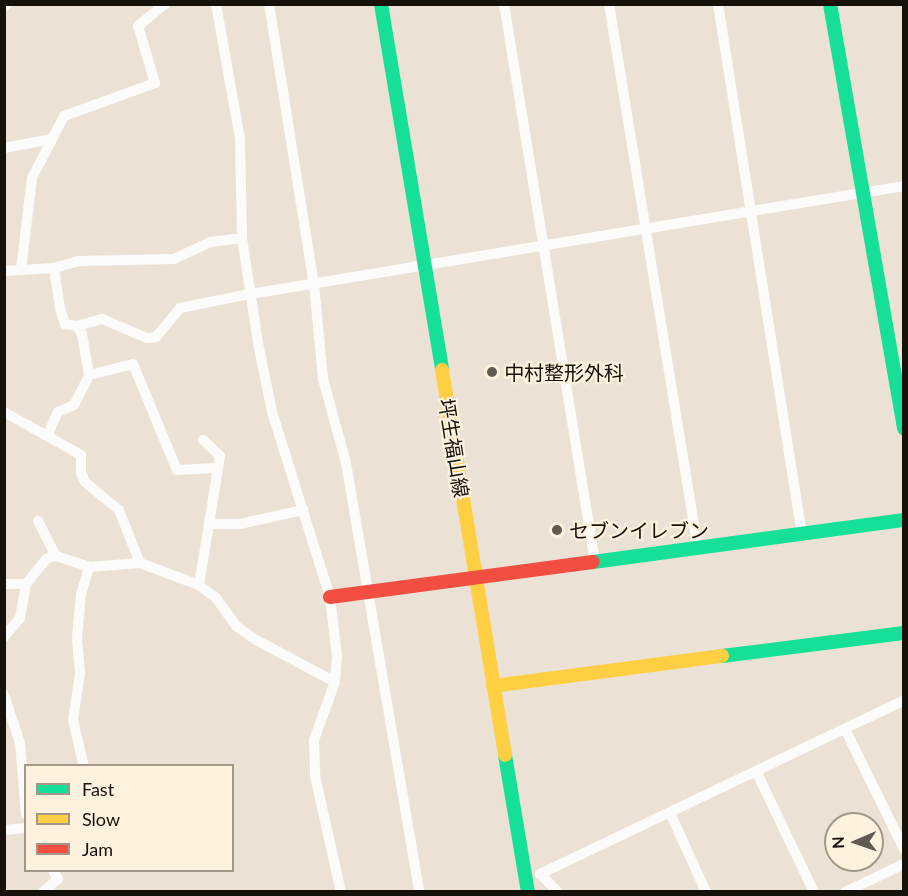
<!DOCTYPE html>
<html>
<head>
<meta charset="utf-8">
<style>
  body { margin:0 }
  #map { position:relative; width:908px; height:896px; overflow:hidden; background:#ebe2d5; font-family:Lato,"Noto Sans JP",sans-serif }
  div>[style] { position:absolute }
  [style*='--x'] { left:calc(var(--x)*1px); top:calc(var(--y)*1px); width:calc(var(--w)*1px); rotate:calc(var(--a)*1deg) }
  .street>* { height:10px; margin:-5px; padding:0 5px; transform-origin:5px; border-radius:5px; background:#fcfbf9 }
  .fast>* { height:14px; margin:-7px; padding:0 7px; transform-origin:7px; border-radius:7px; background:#16e098 }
  .slow>* { height:14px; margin:-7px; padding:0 7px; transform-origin:7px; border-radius:7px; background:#ffcf43 }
  .jam>* { height:14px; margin:-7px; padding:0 7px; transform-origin:7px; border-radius:7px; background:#f24e42 }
  .dots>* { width:16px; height:16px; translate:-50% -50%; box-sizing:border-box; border:3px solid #fef2df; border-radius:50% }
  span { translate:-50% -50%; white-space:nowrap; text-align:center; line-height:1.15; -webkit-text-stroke:4.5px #fef2df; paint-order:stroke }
  .poi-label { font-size:20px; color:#16110a }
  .left { translate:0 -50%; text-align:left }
  .street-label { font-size:20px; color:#16110a }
  .frame { position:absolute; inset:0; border:6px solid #16110a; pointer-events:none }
  .legend { position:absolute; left:24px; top:764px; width:210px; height:108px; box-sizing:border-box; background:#fef2df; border:2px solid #a1988a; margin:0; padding:8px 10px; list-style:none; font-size:18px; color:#16110a }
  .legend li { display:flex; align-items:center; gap:12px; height:30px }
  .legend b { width:30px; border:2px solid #a1988a }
  .north { position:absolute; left:824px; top:812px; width:60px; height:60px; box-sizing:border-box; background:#fef2df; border:2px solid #a1988a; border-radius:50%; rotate:268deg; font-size:16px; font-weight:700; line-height:24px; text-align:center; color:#16110a }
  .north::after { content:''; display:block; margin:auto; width:21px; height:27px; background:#615a51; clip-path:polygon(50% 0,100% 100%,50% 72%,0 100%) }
</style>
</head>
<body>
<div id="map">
  <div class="street">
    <div style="--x:216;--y:4;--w:137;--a:79.9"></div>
    <div style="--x:240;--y:139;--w:99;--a:88.8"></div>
    <div style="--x:242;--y:238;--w:106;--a:81.3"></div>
    <div style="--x:258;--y:343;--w:70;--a:78.5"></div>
    <div style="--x:272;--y:412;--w:194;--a:72.6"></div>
    <div style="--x:330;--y:597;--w:60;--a:83.3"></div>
    <div style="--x:337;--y:657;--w:25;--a:95"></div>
    <div style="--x:335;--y:682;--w:62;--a:109.9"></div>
    <div style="--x:314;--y:740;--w:36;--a:88"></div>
    <div style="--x:315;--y:776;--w:119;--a:77.4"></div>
    <div style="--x:269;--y:4;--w:284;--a:80.9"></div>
    <div style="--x:314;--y:284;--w:95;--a:84.6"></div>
    <div style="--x:323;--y:379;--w:87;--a:74.7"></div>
    <div style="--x:346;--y:463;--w:435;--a:80.3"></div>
    <div style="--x:504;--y:4;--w:565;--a:80.74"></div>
    <div style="--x:609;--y:4;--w:552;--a:80.73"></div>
    <div style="--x:718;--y:4;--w:538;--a:81.01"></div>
    <div style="--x:4;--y:7;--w:4;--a:-45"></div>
    <div style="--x:4;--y:148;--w:49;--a:-10.6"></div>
    <div style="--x:54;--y:268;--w:40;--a:81.5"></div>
    <div style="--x:60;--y:308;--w:17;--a:73"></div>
    <div style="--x:65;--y:324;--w:12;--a:9"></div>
    <div style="--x:77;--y:326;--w:9;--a:58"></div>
    <div style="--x:82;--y:334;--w:42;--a:80.3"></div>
    <div style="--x:21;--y:270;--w:93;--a:-83.2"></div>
    <div style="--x:32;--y:178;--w:70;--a:-62.7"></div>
    <div style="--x:64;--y:116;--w:97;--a:-19.9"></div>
    <div style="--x:155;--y:83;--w:59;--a:-106.6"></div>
    <div style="--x:138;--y:26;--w:35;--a:-39"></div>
    <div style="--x:4;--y:271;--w:50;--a:-3.4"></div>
    <div style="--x:54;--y:268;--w:26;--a:-16"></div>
    <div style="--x:79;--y:261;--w:95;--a:-1.2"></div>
    <div style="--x:174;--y:259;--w:40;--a:-25"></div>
    <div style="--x:210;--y:242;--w:32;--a:-7"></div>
    <div style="--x:77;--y:326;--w:26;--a:-16"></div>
    <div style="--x:102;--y:319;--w:49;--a:22.9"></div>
    <div style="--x:147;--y:338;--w:9;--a:-6"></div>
    <div style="--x:156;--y:337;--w:38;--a:-50"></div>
    <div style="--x:180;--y:308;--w:65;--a:-11.5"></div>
    <div style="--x:244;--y:295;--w:669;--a:-9.38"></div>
    <div style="--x:4;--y:412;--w:88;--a:29.2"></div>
    <div style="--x:81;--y:455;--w:18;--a:90"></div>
    <div style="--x:81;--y:473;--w:10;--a:66"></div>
    <div style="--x:85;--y:482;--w:44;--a:39.5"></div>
    <div style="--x:119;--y:510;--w:57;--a:68.4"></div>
    <div style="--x:48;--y:434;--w:24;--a:-66"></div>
    <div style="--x:58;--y:412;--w:17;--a:-24"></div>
    <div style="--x:74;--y:405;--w:34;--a:-63"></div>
    <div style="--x:89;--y:375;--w:45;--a:-14"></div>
    <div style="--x:133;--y:364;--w:115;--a:67.5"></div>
    <div style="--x:177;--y:470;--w:39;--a:-3"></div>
    <div style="--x:203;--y:440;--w:23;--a:43"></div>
    <div style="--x:220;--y:456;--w:69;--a:99.2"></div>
    <div style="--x:38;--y:521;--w:39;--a:63"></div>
    <div style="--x:56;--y:556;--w:35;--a:18"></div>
    <div style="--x:89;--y:567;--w:51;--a:-4.5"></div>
    <div style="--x:140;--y:563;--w:63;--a:20.4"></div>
    <div style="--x:199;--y:585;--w:21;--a:37"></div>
    <div style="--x:216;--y:598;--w:34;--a:54"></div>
    <div style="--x:236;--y:626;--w:24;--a:35"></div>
    <div style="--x:256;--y:640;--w:89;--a:28"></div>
    <div style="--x:4;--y:584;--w:22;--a:0"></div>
    <div style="--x:199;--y:585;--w:62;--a:-80.7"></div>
    <div style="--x:209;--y:524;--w:31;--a:0"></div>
    <div style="--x:240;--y:524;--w:65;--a:-12.5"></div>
    <div style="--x:4;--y:637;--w:25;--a:-50"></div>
    <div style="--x:20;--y:618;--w:35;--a:-80"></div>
    <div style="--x:26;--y:584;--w:32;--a:-51"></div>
    <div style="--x:46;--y:559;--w:10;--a:-17"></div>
    <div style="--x:4;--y:695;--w:51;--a:71.6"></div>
    <div style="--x:20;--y:743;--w:72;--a:85.2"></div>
    <div style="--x:845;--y:729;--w:134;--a:63.8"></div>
    <div style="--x:83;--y:763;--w:44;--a:-103.1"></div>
    <div style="--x:73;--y:720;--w:48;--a:-81.5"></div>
    <div style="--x:80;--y:673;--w:36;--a:-95"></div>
    <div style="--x:77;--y:637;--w:43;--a:-84.7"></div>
    <div style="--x:81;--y:594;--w:28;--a:-73"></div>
    <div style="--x:756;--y:771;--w:134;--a:64.4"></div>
    <div style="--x:670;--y:813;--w:87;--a:65.5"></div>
    <div style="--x:4;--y:830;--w:22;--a:-5"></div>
    <div style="--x:43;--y:892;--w:20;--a:-41"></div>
    <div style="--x:58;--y:879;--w:10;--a:-119"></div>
    <div style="--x:558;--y:892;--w:25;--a:-135"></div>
    <div style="--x:540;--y:874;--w:403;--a:-25.5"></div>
    <div style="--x:845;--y:892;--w:65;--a:-25.4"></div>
  </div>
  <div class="fast">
    <div style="--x:381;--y:4;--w:371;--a:80.5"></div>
    <div style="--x:830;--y:4;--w:431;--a:80.1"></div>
    <div style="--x:593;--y:562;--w:314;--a:-7.7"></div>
    <div style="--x:722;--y:656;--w:183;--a:-7.2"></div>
    <div style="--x:505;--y:755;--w:139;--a:80.5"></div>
  </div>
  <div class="slow">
    <div style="--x:442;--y:370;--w:390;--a:80.7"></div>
    <div style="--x:493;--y:686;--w:231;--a:-7.5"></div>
  </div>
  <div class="jam">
    <div style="--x:330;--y:597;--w:265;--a:-7.6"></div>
  </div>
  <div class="dots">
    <div style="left:492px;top:372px;background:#615a51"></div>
    <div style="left:557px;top:530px;background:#615a51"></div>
  </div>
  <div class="poi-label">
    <span class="left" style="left:504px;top:372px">中村整形外科</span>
    <span class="left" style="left:569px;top:530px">セブンイレブン</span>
  </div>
  <div class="street-label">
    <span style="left:454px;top:448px;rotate:81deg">坪生福山線</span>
  </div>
  <div class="frame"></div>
  <ul class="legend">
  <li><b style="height:8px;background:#16e098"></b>Fast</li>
  <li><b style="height:8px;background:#ffcf43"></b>Slow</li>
  <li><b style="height:8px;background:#f24e42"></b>Jam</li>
  </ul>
  <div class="north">N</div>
</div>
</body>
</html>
